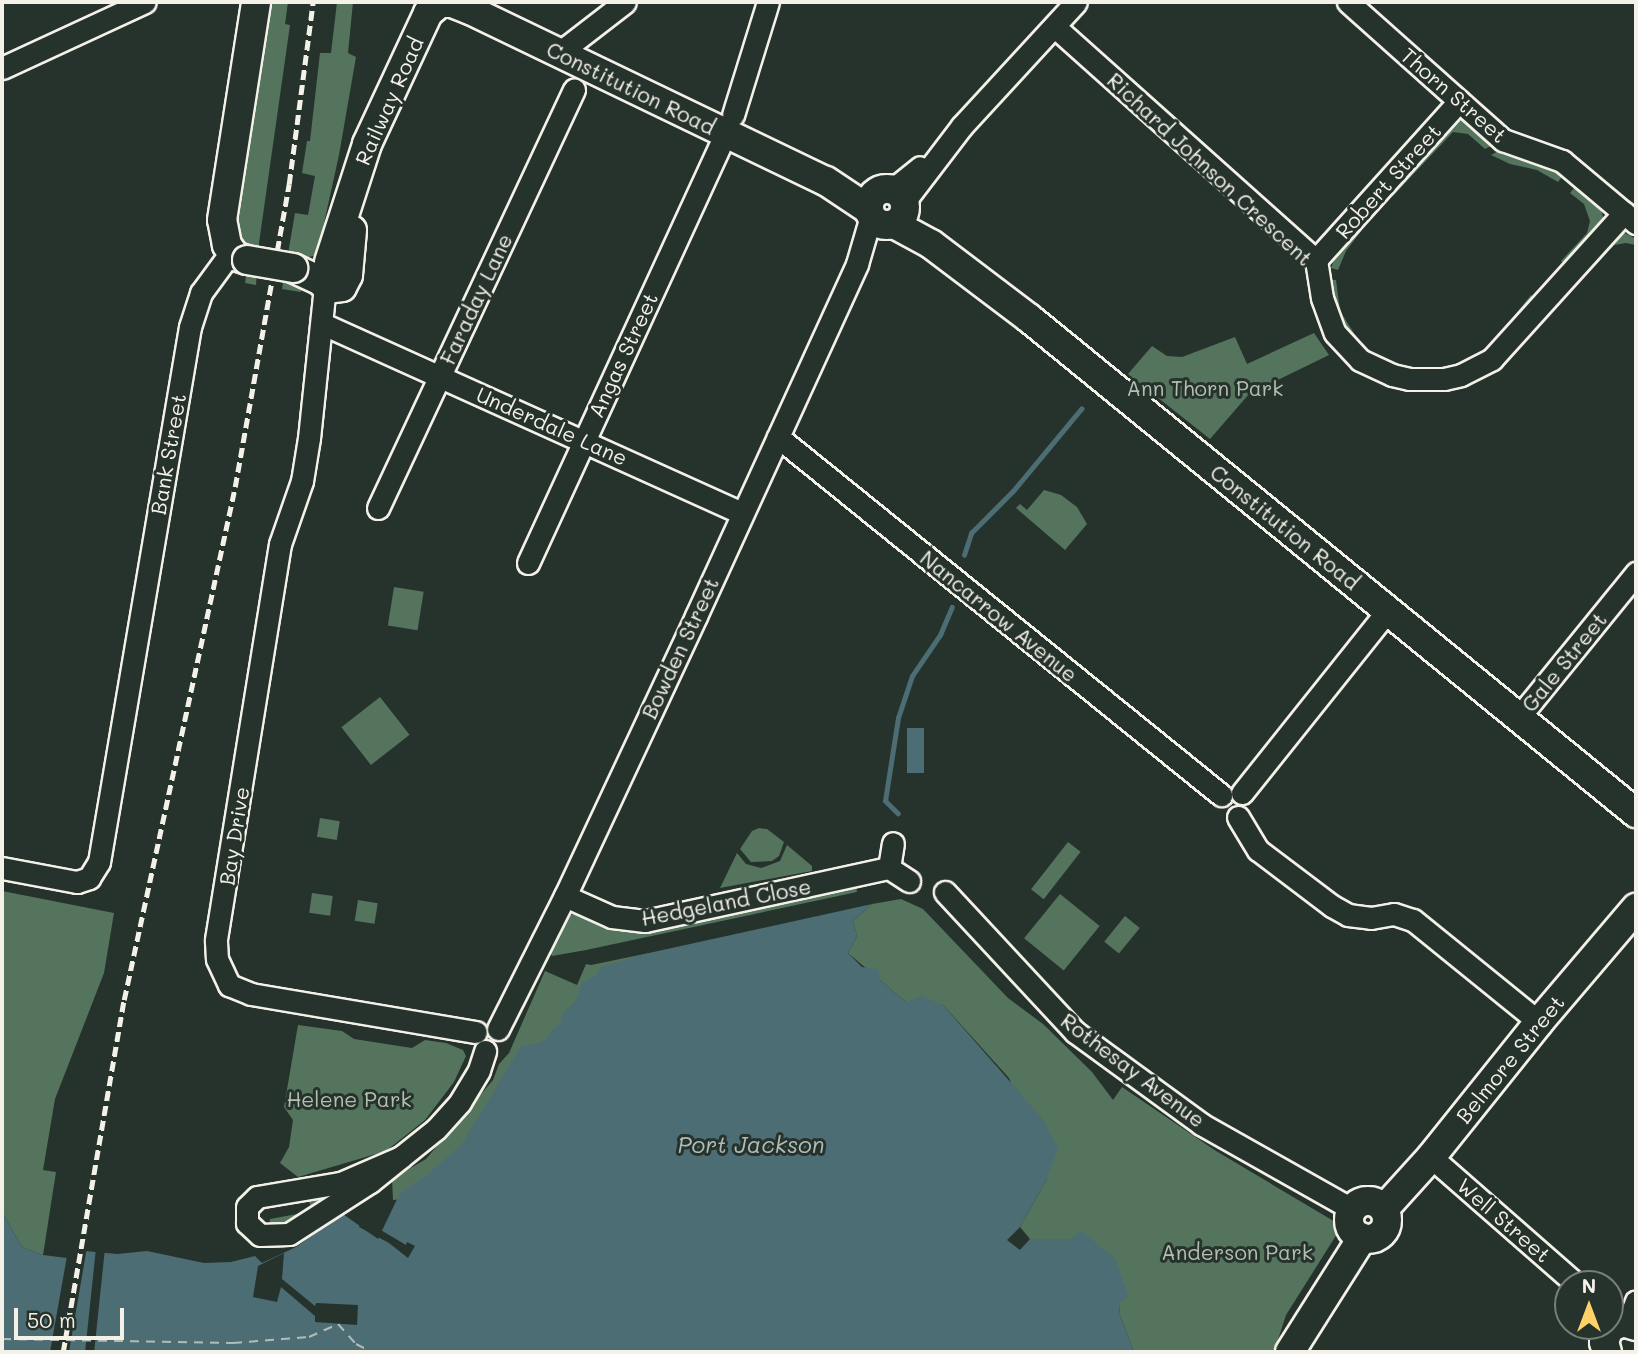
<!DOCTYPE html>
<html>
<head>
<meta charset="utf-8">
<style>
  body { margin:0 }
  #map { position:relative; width:1638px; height:1354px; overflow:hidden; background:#26332d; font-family:Mali,sans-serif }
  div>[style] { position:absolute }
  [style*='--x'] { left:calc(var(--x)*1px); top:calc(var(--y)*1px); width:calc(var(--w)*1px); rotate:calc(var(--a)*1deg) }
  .green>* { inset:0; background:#54745e; transform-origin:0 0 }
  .water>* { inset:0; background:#4c6d73; transform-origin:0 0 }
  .pier>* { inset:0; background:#26332d; transform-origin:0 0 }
  .stream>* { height:4.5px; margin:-2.25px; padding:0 2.25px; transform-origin:2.25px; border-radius:2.25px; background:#4c6d73 }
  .ferry>* { height:2px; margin-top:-1px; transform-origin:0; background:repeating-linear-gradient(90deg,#b1bcb9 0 9px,transparent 0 16px) }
  .roads { filter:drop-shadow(2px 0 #f4f1e8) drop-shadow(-2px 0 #f4f1e8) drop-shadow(0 2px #f4f1e8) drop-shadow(0 -2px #f4f1e8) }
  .minor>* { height:21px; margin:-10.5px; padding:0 10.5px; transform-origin:10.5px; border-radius:10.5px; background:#26332d }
  .major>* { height:28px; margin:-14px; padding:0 14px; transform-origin:14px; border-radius:14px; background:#26332d }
  .major>.ring { margin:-14px; padding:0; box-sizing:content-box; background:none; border:28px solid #26332d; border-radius:50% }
  .rail>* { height:4.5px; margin-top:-2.25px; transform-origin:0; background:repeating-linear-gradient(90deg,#f4f1e8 0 10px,transparent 0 15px) }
  .bridges { filter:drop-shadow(2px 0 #f4f1e8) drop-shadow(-2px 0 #f4f1e8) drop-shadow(0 2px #f4f1e8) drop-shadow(0 -2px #f4f1e8) }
  .major-bridge>* { height:28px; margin:-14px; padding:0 14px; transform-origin:14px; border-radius:14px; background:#26332d }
  span { translate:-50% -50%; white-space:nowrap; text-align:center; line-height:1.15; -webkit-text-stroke:6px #26332d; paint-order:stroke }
  .street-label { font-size:21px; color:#f4f1e8 }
  .park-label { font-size:21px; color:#b4bfb1 }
  .water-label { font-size:23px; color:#b1bcb9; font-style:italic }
  .frame { position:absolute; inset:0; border:4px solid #f4f1e8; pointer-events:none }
  .north { position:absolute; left:1554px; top:1270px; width:70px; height:70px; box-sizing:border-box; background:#26332d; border:2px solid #787f78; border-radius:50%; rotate:0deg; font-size:19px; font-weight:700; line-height:28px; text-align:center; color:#f4f1e8 }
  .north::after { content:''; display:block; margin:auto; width:24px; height:32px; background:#ffd166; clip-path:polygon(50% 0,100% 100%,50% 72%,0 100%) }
  .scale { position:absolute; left:14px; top:1308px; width:110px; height:32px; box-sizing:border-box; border:4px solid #f4f1e8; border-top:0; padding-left:9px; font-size:21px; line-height:24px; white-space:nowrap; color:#f4f1e8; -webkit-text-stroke:5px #26332d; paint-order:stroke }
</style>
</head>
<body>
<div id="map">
  <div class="green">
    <div style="clip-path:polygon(261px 2px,288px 2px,285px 24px,290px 25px,259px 243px,256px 285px,245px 283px,250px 249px,245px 247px,233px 229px)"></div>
    <div style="clip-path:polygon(337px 2px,353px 2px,348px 53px,356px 57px,339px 155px,317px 255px,309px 257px,301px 292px,282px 289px,295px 213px,308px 215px,315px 176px,302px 173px,307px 141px,310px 141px,320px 53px,331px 53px)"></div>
    <div style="clip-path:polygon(1459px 117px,1495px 144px,1485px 149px,1468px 134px,1453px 132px,1393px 196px,1387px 191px)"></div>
    <div style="clip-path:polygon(1502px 149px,1540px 162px,1562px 177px,1558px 182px,1537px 170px,1510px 164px,1491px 155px)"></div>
    <div style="clip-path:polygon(1575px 187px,1601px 209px,1604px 221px,1566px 266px,1561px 261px,1587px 233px,1590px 221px,1584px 204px,1570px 193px)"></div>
    <div style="clip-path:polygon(1356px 226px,1362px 230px,1346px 251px,1338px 270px,1331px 268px,1339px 247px)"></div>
    <div style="clip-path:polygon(1621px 231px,1636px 239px,1636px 245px,1626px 243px,1614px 245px,1557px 307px,1552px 303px)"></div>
    <div style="clip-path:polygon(1329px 280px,1336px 280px,1340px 311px,1357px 338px,1352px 342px,1336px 318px)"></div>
    <div style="left:1531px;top:295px;width:6px;height:72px;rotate:39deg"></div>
    <div style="clip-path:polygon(1314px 333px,1329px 355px,1249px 394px,1210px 439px,1128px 374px,1152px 346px,1167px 356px,1182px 357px,1235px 337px,1247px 364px)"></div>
    <div style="clip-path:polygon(1044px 490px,1061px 495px,1077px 507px,1087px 524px,1065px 550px,1016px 508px,1020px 504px,1027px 510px)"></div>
    <div style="left:394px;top:587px;width:30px;height:39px;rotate:9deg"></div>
    <div style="left:380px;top:697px;width:48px;height:49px;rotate:52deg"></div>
    <div style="left:320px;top:818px;width:20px;height:19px;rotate:9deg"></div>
    <div style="clip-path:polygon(759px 828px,767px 829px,784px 842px,779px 856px,772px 861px,751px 862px,740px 849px,752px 831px)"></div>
    <div style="left:1068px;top:842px;width:16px;height:60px;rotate:38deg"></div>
    <div style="clip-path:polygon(787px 845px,812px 866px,812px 871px,720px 888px,737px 853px,746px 864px,761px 868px,780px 861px)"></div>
    <div style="clip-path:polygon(856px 887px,857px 892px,586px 950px,552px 956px,549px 951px,565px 918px,575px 913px,621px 929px,642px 931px)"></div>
    <div style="clip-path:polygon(2px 891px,114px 913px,104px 973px,55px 1099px,43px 1170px,56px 1172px,43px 1255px,22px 1247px,2px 1212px)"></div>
    <div style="left:312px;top:893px;width:21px;height:20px;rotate:8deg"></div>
    <div style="left:1060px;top:894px;width:51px;height:57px;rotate:39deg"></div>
    <div style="clip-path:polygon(901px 899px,923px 909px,1008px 998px,1043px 1024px,1092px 1072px,1113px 1100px,1122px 1087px,1216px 1151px,1342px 1226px,1286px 1315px,1274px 1352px,1134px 1352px,1120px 1315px,1119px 1304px,1071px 1239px,1030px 1239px,1020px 1227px,1047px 1179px,1009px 1078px,943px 1005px,906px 1002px,848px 953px,857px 936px,853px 921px,872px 904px)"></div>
    <div style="left:358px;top:900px;width:20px;height:21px;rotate:9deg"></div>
    <div style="left:1125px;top:916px;width:19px;height:33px;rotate:39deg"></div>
    <div style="clip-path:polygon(649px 953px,417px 1198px,393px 1200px,392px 1179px,426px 1159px,493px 1080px,499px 1064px,509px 1053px,545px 971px,577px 985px,586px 964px,591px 965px)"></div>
    <div style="clip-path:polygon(298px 1025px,342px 1031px,354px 1039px,412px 1048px,425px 1040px,446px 1043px,463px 1050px,466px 1056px,454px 1082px,425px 1120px,386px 1151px,298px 1177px,280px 1163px,289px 1147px,293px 1120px,284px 1107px)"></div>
    <div style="clip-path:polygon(326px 1194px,336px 1197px,297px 1220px,269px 1227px,270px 1219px,308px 1212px,311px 1208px,308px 1197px)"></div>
  </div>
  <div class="water">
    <div style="left:907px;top:728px;width:17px;height:45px"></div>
    <div style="clip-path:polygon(872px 904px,853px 921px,857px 936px,848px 953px,862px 967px,878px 969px,880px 980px,906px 1002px,922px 996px,943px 1005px,1041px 1117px,1058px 1148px,1047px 1179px,1020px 1227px,1007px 1240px,1020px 1250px,1030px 1239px,1071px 1239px,1081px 1231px,1115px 1258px,1128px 1295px,1119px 1304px,1120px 1315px,1134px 1352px,2px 1352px,2px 1212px,22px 1247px,43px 1255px,83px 1260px,85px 1251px,117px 1254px,147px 1251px,204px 1263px,231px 1262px,255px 1256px,262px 1263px,296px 1247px,343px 1214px,378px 1239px,400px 1193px,428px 1174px,462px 1144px,521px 1046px,541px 1043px,561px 1022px,562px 1014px,575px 1002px,582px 983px,596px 975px,601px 967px,649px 953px)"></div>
  </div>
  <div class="pier">
    <div style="clip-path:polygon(362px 1220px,363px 1226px,376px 1234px,379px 1229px,406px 1245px,407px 1242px,415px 1246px,408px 1258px,389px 1243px,359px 1227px)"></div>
    <div style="clip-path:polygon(87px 1247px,69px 1352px,50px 1352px,67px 1256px,48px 1252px,81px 1257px,82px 1249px)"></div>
    <div style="left:96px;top:1248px;width:9px;height:106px;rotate:6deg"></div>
    <div style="clip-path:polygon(284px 1253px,282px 1279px,315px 1306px,316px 1303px,358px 1305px,357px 1325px,315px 1322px,315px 1316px,281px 1287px,277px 1302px,253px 1297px,258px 1266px)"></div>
  </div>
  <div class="stream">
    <div style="--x:964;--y:555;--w:23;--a:-72"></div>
    <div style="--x:971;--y:533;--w:59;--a:-45"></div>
    <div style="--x:1013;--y:491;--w:107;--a:-50.3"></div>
    <div style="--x:898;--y:814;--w:18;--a:-135"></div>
    <div style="--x:885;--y:801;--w:84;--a:-81.1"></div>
    <div style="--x:898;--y:718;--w:44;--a:-71.6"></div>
    <div style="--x:912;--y:676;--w:50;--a:-55.7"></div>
    <div style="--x:940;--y:635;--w:30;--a:-67"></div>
  </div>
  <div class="ferry">
    <div style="--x:2;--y:1339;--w:231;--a:1"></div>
    <div style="--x:233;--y:1343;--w:76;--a:-4.5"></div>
    <div style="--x:309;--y:1337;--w:32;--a:-24"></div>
    <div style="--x:338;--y:1324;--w:27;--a:48"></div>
    <div style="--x:356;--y:1344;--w:18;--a:27"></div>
  </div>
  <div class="roads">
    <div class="minor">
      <div style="--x:1348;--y:2;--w:208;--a:41.7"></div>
      <div style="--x:1503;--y:140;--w:63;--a:19.6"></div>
      <div style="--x:1562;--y:161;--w:97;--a:40"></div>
      <div style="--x:1055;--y:27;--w:350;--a:41.8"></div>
      <div style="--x:1316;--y:260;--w:38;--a:81"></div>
      <div style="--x:1322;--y:298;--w:37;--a:70"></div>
      <div style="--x:1335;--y:333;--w:37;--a:47"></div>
      <div style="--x:1360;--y:360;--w:35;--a:25"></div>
      <div style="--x:1392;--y:375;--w:17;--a:13"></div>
      <div style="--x:1409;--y:379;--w:35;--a:0"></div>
      <div style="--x:1444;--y:379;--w:17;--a:-13"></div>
      <div style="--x:1461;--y:375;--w:35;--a:-27"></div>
      <div style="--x:1492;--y:359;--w:197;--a:-47.9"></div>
      <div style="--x:559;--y:53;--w:83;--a:-37.7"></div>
      <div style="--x:2;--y:68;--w:157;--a:-24.8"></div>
      <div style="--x:733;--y:115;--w:118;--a:-72.8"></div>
      <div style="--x:892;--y:190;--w:36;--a:-39"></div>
      <div style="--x:904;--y:202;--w:96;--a:-52.7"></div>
      <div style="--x:962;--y:126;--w:168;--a:-47.4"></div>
      <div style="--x:1316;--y:260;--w:214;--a:-48"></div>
      <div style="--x:325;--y:286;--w:153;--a:96"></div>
      <div style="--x:309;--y:438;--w:44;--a:99.2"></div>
      <div style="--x:302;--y:481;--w:67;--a:109.2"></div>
      <div style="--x:280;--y:544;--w:402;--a:99.2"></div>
      <div style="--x:216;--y:941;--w:18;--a:87"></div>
      <div style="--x:217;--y:959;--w:29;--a:65"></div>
      <div style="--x:229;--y:985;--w:24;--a:22"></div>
      <div style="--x:251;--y:994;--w:228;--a:9.6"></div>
      <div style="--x:323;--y:324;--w:459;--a:24.3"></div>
      <div style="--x:778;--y:437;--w:570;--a:38.94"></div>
      <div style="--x:378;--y:508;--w:462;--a:-64.9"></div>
      <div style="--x:528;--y:563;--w:458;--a:-65.3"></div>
      <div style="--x:1519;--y:717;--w:186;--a:-50.9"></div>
      <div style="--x:1242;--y:793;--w:234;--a:-51.4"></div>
      <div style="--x:1238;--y:817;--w:39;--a:59"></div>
      <div style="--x:1258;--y:850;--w:93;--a:37.1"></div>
      <div style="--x:1332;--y:906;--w:18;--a:29"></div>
      <div style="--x:1348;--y:915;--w:23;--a:7"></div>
      <div style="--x:1371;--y:918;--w:23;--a:-10"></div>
      <div style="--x:1394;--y:914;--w:20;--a:18"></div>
      <div style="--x:1413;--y:920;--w:162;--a:39"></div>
      <div style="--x:2;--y:868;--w:76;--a:10.6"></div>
      <div style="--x:77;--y:882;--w:13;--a:-18"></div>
      <div style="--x:89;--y:878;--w:19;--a:-58"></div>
      <div style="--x:99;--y:862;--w:543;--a:-80.35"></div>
      <div style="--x:190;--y:327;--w:36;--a:-72"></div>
      <div style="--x:201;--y:293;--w:51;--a:-53.8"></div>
      <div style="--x:889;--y:868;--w:24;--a:33"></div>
      <div style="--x:945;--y:892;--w:191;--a:47.1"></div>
      <div style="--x:1075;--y:1032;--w:156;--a:36.1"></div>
      <div style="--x:1201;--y:1124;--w:173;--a:29.4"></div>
      <div style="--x:565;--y:896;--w:51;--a:24.1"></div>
      <div style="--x:612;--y:917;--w:33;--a:7"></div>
      <div style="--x:645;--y:921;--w:250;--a:-12.3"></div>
      <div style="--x:889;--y:868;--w:25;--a:-81"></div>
      <div style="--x:498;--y:1029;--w:149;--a:-63.3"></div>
      <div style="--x:565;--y:896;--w:309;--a:-64.9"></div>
      <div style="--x:696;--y:616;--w:387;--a:-65.4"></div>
      <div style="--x:857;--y:264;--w:50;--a:-73.7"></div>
      <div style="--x:401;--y:1157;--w:40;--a:141"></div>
      <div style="--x:370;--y:1182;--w:96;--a:147.3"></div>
      <div style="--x:289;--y:1234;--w:29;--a:178"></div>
      <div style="--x:260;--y:1235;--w:18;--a:-137"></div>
      <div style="--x:247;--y:1223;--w:16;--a:-90"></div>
      <div style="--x:247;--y:1207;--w:14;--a:-45"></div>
      <div style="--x:257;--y:1197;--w:85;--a:-9.5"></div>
      <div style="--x:341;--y:1183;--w:65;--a:-23.4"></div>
      <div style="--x:401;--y:1157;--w:45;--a:-38.7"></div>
      <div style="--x:436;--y:1129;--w:36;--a:-48"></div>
      <div style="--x:460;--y:1102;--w:37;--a:-59"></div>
      <div style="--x:479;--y:1070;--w:20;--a:-72"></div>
      <div style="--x:1431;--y:1157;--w:193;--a:41.2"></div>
      <div style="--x:1628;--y:1322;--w:22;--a:-69"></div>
    </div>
    <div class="major">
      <div class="ring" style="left:869px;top:189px;width:8px;height:8px"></div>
      <div style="--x:894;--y:224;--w:42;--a:28.4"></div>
      <div style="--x:931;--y:244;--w:124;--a:37.1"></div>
      <div style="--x:1030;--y:319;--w:782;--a:39.19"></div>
      <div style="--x:247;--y:260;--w:13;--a:-162"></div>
      <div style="--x:235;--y:256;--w:14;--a:-126"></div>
      <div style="--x:227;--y:245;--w:25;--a:-101"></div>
      <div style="--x:222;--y:220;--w:221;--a:-81.1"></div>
      <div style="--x:329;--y:262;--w:124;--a:-72.1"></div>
      <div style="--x:367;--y:144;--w:145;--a:-65"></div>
      <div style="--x:428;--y:13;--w:16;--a:-40"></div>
      <div style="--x:440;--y:3;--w:12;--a:0"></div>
      <div style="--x:452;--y:3;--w:19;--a:21"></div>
      <div style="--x:470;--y:10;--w:395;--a:25.7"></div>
      <div style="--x:826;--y:181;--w:50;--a:33.7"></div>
      <div style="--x:293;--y:268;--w:31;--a:25"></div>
      <div style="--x:321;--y:281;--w:11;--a:49"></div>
      <div style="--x:328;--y:289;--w:14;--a:-8"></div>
      <div style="--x:342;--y:287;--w:13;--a:-63"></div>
      <div style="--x:348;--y:275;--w:45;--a:-84.9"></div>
      <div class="ring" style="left:1349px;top:1201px;width:10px;height:10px"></div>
      <div style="--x:1384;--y:1209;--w:70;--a:-47.9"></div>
      <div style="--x:1431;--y:1157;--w:173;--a:-51.3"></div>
      <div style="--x:1539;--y:1022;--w:150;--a:-49.6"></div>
      <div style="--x:1290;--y:1352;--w:135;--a:-57.7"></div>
      <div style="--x:1607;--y:1352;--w:10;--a:-107"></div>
      <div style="--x:1604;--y:1342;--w:15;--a:-70"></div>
      <div style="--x:1609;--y:1328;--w:15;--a:-23"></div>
      <div style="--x:1623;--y:1322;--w:14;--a:17"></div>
    </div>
  </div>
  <div class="rail">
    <div style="--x:63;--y:1352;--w:357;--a:-80.2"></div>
    <div style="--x:124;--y:1000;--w:525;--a:-77.79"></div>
    <div style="--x:235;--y:487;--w:308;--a:-79.9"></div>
    <div style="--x:289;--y:184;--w:184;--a:-82.5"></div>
  </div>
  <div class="bridges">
    <div class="major-bridge">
      <div style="--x:247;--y:260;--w:47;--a:9.9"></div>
    </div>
  </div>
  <div class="street-label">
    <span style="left:631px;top:88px;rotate:26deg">Constitution Road</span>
    <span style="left:1454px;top:95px;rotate:41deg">Thorn Street</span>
    <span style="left:389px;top:101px;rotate:-66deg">Railway Road</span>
    <span style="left:1210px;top:169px;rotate:43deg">Richard Johnson Crescent</span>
    <span style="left:1388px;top:181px;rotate:-48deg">Robert Street</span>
    <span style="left:476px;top:299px;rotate:-65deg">Faraday Lane</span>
    <span style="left:623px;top:355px;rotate:-65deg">Angas Street</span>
    <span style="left:552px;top:426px;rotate:24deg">Underdale Lane</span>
    <span style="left:168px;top:454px;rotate:-80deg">Bank Street</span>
    <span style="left:1285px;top:527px;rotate:39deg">Constitution Road</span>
    <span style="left:999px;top:616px;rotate:39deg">Nancarrow Avenue</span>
    <span style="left:680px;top:648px;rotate:-65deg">Bowden Street</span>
    <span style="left:1564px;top:662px;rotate:-51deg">Gale Street</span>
    <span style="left:234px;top:836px;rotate:-81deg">Bay Drive</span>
    <span style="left:726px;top:902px;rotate:-11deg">Hedgeland Close</span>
    <span style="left:1510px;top:1059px;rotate:-51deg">Belmore Street</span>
    <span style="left:1133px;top:1070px;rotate:37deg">Rothesay Avenue</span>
    <span style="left:1504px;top:1220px;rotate:41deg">Well Street</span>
  </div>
  <div class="park-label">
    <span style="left:1205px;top:388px">Ann Thorn Park</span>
    <span style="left:349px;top:1099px">Helene Park</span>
    <span style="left:1237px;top:1252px">Anderson Park</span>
  </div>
  <div class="water-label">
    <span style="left:751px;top:1144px">Port Jackson</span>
  </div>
  <div class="frame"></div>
  <div class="north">N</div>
  <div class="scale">50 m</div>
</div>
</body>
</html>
